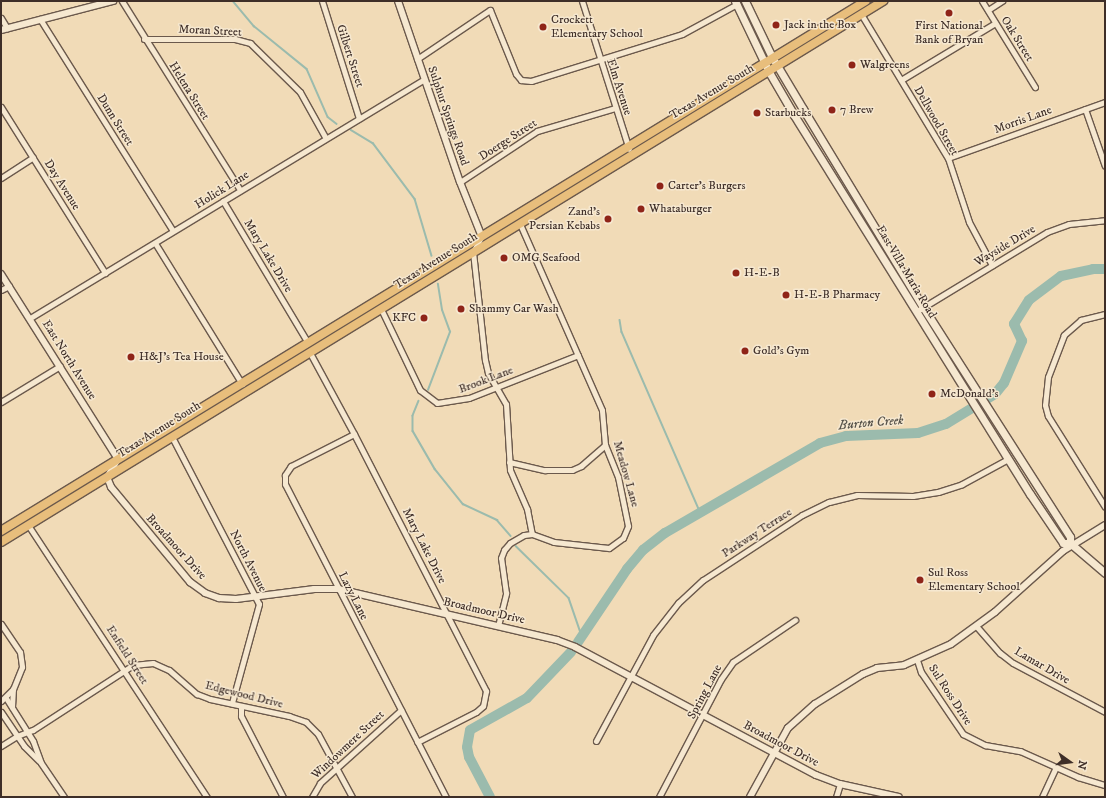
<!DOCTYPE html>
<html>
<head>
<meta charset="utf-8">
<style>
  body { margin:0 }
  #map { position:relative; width:1106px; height:798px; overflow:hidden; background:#f1dbb7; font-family:"IM FELL DW Pica",serif }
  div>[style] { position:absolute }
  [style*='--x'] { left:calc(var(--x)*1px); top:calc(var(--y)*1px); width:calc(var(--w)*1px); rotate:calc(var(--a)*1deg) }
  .stream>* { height:1.5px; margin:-0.75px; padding:0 0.75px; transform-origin:0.75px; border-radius:0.75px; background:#9bbbad }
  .river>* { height:10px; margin:-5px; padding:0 5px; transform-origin:5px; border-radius:5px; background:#9bbbad }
  .roads { filter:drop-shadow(1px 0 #6b594c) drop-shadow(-1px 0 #6b594c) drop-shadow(0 1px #6b594c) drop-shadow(0 -1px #6b594c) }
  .minor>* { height:5px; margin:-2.5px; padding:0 2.5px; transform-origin:2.5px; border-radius:2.5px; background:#f6e8d0 }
  .tertiary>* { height:6px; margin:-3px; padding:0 3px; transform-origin:3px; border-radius:3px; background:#f6e8d0 }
  .secondary>* { height:7px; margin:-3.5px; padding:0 3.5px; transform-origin:3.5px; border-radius:3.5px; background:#f6e8d0 }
  .primary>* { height:8px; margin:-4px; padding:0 4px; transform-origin:4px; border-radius:4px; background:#e8be7c }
  .dots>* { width:11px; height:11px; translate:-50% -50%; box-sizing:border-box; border:2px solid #f6e8d0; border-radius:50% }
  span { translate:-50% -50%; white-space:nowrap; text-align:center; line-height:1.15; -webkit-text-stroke:3px #f6e8d0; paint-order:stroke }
  .poi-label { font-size:12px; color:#3e2e28 }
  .left { translate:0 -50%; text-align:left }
  .right { translate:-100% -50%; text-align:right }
  .street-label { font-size:12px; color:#3e2e28 }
  .water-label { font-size:13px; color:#555149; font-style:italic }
  .frame { position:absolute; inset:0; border:2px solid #3e2e28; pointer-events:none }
  .north { position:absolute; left:1050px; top:742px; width:40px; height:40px; -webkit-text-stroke:3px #f6e8d0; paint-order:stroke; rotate:104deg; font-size:11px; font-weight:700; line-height:16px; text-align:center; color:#3e2e28 }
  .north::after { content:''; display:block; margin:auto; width:14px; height:18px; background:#3e2e28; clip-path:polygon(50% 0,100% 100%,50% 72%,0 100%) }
</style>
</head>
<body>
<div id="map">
  <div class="stream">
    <div style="--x:233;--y:1;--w:33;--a:50"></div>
    <div style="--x:254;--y:26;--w:68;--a:39.1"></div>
    <div style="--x:307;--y:69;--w:52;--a:66.4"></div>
    <div style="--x:328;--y:117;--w:11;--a:38"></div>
    <div style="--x:351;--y:130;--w:26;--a:31"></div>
    <div style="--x:373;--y:143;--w:70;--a:53.1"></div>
    <div style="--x:415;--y:199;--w:59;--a:73.4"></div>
    <div style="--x:620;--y:320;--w:12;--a:81"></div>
    <div style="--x:622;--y:332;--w:195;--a:66.5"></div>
    <div style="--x:428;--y:390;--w:62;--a:-69.2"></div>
    <div style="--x:450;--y:332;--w:23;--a:-110"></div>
    <div style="--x:442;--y:310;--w:26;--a:-99"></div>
    <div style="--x:419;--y:401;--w:16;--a:112"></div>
    <div style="--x:413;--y:416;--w:15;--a:90"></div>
    <div style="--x:413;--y:431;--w:44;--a:59.9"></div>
    <div style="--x:435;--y:469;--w:45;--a:51.3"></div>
    <div style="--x:463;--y:504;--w:38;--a:25"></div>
    <div style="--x:497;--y:520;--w:21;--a:49"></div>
    <div style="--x:516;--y:546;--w:74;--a:44.5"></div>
    <div style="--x:569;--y:598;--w:40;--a:71.1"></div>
  </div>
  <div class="river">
    <div style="--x:578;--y:642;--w:88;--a:-56.1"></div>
    <div style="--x:627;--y:569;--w:25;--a:-50"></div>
    <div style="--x:643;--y:550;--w:28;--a:-38"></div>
    <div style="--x:665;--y:533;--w:179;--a:-30.1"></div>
    <div style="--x:820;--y:443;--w:27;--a:-15"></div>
    <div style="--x:846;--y:436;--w:72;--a:-2.4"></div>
    <div style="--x:918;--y:433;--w:29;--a:-18"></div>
    <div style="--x:946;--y:424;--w:57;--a:-31.5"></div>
    <div style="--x:995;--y:394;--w:14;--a:-51"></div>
    <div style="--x:1004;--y:383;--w:46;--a:-66.8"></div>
    <div style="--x:1022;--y:341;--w:19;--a:-115"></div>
    <div style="--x:1014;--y:324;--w:28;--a:-58"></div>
    <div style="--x:1029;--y:300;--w:40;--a:-37"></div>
    <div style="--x:1061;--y:276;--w:33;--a:-12"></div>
    <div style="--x:1093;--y:269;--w:12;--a:0"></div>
    <div style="--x:490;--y:797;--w:45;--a:-117.7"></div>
    <div style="--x:469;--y:757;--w:10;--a:-101"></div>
    <div style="--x:467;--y:747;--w:17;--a:-80"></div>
    <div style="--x:470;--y:730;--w:65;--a:-29.3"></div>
    <div style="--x:527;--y:698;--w:64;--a:-46.3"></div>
  </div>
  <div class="roads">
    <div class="minor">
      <div style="--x:122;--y:1;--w:223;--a:58"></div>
      <div style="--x:322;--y:1;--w:123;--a:72.5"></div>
      <div style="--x:582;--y:1;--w:155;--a:72.4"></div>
      <div style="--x:982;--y:1;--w:101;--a:58.4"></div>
      <div style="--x:988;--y:10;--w:17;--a:-33"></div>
      <div style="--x:861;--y:14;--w:168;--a:58.9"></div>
      <div style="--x:948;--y:158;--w:67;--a:71.8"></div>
      <div style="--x:969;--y:222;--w:49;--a:61.9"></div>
      <div style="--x:1;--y:18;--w:12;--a:59"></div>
      <div style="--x:40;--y:19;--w:250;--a:57.9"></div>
      <div style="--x:144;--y:39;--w:91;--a:0"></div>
      <div style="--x:235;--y:39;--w:16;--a:15"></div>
      <div style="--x:250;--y:43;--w:70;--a:44.4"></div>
      <div style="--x:300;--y:92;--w:51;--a:60.9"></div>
      <div style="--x:417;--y:59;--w:88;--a:-33.9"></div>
      <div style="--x:490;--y:10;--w:69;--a:67.9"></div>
      <div style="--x:516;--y:74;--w:8;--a:50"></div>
      <div style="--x:521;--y:80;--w:10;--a:6"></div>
      <div style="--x:531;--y:81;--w:158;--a:-17.3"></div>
      <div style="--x:682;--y:34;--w:63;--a:-28.6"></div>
      <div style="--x:901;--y:80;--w:110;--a:-31.2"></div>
      <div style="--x:1;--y:107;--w:196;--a:57.9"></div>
      <div style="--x:1085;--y:109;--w:60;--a:70.7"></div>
      <div style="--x:948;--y:158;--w:167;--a:-19.6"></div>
      <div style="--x:1;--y:178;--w:38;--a:-33"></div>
      <div style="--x:460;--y:182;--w:92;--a:-33.5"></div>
      <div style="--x:537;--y:131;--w:81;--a:-16.4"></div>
      <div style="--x:223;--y:201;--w:165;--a:59.1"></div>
      <div style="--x:481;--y:237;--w:17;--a:118"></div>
      <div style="--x:473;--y:252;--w:109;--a:83.7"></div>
      <div style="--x:485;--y:360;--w:13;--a:77"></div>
      <div style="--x:488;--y:373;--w:36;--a:60"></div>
      <div style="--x:506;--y:404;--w:66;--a:86.5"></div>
      <div style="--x:510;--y:470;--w:43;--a:66.4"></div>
      <div style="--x:527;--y:509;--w:25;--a:79"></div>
      <div style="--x:155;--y:243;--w:166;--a:58.3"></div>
      <div style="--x:1;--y:290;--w:9;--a:-27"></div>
      <div style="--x:381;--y:309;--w:90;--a:64.3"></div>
      <div style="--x:420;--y:390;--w:21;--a:37"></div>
      <div style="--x:437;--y:403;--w:32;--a:-9"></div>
      <div style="--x:469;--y:398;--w:117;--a:-21.5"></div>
      <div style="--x:917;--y:311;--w:152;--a:-31.3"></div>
      <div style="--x:1047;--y:232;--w:23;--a:-20"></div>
      <div style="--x:1069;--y:224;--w:36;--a:-6"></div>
      <div style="--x:1105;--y:314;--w:25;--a:166"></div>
      <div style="--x:1081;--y:320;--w:23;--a:139"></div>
      <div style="--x:1064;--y:335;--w:45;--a:110.9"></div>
      <div style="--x:1048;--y:377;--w:28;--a:96"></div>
      <div style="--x:1045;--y:405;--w:11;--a:75"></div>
      <div style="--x:1048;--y:416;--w:107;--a:57.9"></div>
      <div style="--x:30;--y:318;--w:461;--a:-31.2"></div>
      <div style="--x:310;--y:353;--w:92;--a:61.5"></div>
      <div style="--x:354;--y:434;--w:289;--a:62.8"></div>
      <div style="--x:486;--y:691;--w:15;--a:101"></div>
      <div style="--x:483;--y:706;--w:9;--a:139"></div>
      <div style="--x:476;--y:712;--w:66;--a:153"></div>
      <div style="--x:1;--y:402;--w:69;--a:-31.4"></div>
      <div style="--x:354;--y:434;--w:71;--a:153.1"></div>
      <div style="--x:291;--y:466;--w:11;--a:124"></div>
      <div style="--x:285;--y:475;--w:9;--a:90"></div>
      <div style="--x:285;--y:484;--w:352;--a:62.8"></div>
      <div style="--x:172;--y:437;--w:188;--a:62.5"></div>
      <div style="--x:259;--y:604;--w:103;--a:105.3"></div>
      <div style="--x:509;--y:462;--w:37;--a:13"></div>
      <div style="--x:545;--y:470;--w:27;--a:0"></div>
      <div style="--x:572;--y:470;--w:10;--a:-24"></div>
      <div style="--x:581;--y:466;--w:32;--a:-41"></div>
      <div style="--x:28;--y:525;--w:326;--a:56.7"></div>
      <div style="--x:1;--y:624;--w:34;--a:56"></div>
      <div style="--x:20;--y:652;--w:15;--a:82"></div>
      <div style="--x:22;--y:667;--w:24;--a:112"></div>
      <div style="--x:13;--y:689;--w:17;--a:135"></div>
      <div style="--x:498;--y:626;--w:34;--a:-76"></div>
      <div style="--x:506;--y:593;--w:35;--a:-98"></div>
      <div style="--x:501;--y:558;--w:9;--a:-69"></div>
      <div style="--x:504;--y:550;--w:9;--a:-49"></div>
      <div style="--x:510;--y:543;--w:16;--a:-30"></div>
      <div style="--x:524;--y:535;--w:8;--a:-7"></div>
      <div style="--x:532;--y:534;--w:23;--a:20"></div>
      <div style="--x:554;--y:542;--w:55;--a:6.2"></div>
      <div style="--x:609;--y:548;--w:17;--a:-36"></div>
      <div style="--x:623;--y:538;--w:13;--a:-67"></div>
      <div style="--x:628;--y:526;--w:50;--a:-101.5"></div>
      <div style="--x:618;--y:477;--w:35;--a:-112"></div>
      <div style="--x:605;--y:445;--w:35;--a:-95"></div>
      <div style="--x:602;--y:410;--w:203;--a:-113.8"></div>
      <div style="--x:977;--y:627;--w:35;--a:49"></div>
      <div style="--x:1000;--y:653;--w:16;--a:38"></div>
      <div style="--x:1013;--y:663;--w:104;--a:28"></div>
      <div style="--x:917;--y:660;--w:13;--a:72"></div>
      <div style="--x:921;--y:672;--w:75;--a:55.9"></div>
      <div style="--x:963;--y:734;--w:25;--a:27"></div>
      <div style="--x:985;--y:745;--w:36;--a:10"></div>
      <div style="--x:1020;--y:751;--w:64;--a:24.1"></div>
      <div style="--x:1078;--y:777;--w:28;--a:17"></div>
      <div style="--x:6;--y:698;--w:51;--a:57.9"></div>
      <div style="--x:33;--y:741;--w:23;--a:70"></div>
      <div style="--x:41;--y:763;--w:41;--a:55.9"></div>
      <div style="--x:241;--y:706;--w:10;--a:90"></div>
      <div style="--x:241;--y:716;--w:91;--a:62.6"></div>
      <div style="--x:12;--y:707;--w:18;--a:-87"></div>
      <div style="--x:1;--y:712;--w:41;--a:55.9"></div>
      <div style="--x:24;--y:746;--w:21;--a:45"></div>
      <div style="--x:596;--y:741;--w:120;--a:-61.7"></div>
      <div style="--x:653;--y:635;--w:41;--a:-52"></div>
      <div style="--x:678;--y:603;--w:34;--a:-43"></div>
      <div style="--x:703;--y:580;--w:118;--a:-33.3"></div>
      <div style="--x:802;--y:515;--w:30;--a:-26"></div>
      <div style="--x:829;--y:502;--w:29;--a:-14"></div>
      <div style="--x:857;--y:495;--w:56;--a:1"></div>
      <div style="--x:913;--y:496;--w:25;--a:-9"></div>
      <div style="--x:938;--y:492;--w:25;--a:-18"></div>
      <div style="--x:962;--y:484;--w:52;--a:-28.5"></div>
      <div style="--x:1;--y:746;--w:19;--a:-32"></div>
      <div style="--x:17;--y:736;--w:17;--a:-21"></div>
      <div style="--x:33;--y:730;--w:119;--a:-33"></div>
      <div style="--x:133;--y:665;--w:20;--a:-6"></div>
      <div style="--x:153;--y:663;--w:17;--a:24"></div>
      <div style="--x:169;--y:670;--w:37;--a:41"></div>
      <div style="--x:197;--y:694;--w:14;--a:21"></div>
      <div style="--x:210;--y:699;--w:81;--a:12.1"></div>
      <div style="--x:289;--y:716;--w:18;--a:19"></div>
      <div style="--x:306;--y:722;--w:17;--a:45"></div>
      <div style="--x:318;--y:734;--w:72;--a:61.6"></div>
      <div style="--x:312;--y:797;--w:16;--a:-60"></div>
      <div style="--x:320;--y:783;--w:109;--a:-42"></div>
      <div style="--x:659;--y:797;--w:133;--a:-62.3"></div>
      <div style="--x:721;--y:679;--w:21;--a:-55"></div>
      <div style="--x:733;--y:662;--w:75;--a:-34.1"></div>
      <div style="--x:836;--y:797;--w:14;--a:-73"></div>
      <div style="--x:1042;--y:797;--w:33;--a:-65"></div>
    </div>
    <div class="tertiary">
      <div style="--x:398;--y:1;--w:191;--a:71.1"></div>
      <div style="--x:460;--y:182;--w:59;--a:68.2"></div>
      <div style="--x:1;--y:30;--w:116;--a:-14.5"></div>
      <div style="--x:1;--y:274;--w:219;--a:57.7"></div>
      <div style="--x:118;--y:459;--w:21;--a:121"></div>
      <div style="--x:107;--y:477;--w:11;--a:68"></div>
      <div style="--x:111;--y:487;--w:124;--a:50.3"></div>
      <div style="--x:190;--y:582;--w:19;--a:36"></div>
      <div style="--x:205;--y:593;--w:15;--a:20"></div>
      <div style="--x:219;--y:598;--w:17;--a:3"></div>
      <div style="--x:236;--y:599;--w:79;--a:-7.3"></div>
      <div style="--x:314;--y:589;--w:24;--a:0"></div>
      <div style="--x:338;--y:589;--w:225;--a:13.1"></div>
      <div style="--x:557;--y:640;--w:19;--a:21"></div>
      <div style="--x:575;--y:647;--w:273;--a:28"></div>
      <div style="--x:816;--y:775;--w:26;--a:21"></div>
      <div style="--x:840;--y:784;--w:60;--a:12.4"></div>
      <div style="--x:750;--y:797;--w:79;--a:-61.2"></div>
      <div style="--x:788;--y:728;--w:36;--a:-42"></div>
      <div style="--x:815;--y:704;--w:57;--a:-32"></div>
      <div style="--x:863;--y:674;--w:15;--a:-23"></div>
      <div style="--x:877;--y:668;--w:27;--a:-6"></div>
      <div style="--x:904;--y:665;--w:51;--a:-24.1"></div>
      <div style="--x:951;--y:644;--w:54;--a:-36"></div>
      <div style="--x:995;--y:612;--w:91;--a:-41.9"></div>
      <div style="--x:1063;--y:551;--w:49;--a:-31.8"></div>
    </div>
    <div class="secondary">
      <div style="--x:735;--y:1;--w:79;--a:64.4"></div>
      <div style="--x:769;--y:72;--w:50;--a:59.8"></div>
      <div style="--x:794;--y:115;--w:446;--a:58.1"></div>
      <div style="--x:1030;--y:494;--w:59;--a:56"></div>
      <div style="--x:1063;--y:543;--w:7;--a:0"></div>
      <div style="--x:1070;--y:543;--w:46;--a:40.6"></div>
      <div style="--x:745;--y:1;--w:62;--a:64.3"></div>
      <div style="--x:772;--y:57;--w:61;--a:59.2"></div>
      <div style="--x:803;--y:109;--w:232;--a:58.8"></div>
      <div style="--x:923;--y:307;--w:273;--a:57.4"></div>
      <div style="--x:1070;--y:537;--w:6;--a:90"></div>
    </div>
    <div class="primary">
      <div style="--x:1;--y:531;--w:1014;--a:-31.5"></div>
      <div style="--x:1;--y:542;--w:1035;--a:-31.52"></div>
    </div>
  </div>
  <div class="dots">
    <div style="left:949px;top:13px;background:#8f2418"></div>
    <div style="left:776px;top:25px;background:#8f2418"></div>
    <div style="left:543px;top:27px;background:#8f2418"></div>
    <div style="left:852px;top:65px;background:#8f2418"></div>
    <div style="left:832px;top:110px;background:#8f2418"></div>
    <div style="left:757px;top:113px;background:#8f2418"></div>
    <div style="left:660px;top:186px;background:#8f2418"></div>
    <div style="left:641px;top:209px;background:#8f2418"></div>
    <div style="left:608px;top:219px;background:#8f2418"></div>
    <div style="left:504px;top:258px;background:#8f2418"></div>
    <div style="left:736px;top:273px;background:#8f2418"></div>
    <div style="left:786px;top:295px;background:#8f2418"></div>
    <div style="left:461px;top:309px;background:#8f2418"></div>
    <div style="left:424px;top:318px;background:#8f2418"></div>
    <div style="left:745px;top:351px;background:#8f2418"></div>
    <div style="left:131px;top:357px;background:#8f2418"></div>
    <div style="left:932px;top:394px;background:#8f2418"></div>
    <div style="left:920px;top:580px;background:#8f2418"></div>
  </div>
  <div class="poi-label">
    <span class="left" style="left:551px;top:27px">Crockett<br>Elementary School</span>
    <span class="left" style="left:784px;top:25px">Jack in the Box</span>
    <span style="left:949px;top:33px">First National<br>Bank of Bryan</span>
    <span class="left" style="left:860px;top:65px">Walgreens</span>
    <span class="left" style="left:840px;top:110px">7 Brew</span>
    <span class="left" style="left:765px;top:113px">Starbucks</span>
    <span class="left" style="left:668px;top:186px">Carter's Burgers</span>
    <span class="left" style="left:649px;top:209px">Whataburger</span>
    <span class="right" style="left:600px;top:219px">Zand's<br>Persian Kebabs</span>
    <span class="left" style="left:512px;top:258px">OMG Seafood</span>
    <span class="left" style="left:744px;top:273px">H-E-B</span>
    <span class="left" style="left:794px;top:295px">H-E-B Pharmacy</span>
    <span class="left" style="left:469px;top:309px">Shammy Car Wash</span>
    <span class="right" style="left:416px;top:318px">KFC</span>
    <span class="left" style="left:753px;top:351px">Gold's Gym</span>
    <span class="left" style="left:139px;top:357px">H&amp;J's Tea House</span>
    <span class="left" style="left:940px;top:394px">McDonald's</span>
    <span class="left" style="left:928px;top:580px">Sul Ross<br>Elementary School</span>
  </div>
  <div class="street-label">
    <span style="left:210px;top:31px;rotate:3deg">Moran Street</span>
    <span style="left:1017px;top:39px;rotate:58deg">Oak Street</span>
    <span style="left:350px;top:56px;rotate:72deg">Gilbert Street</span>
    <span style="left:619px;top:87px;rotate:72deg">Elm Avenue</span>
    <span style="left:189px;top:91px;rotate:58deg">Helena Street</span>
    <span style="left:712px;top:92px;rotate:-31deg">Texas Avenue South</span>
    <span style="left:448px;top:116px;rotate:71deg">Sulphur Springs Road</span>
    <span style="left:115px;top:120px;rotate:58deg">Dunn Street</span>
    <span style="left:1023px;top:120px;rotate:-20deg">Morris Lane</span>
    <span style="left:936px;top:121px;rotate:60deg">Dellwood Street</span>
    <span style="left:508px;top:140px;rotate:-33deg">Doerge Street</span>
    <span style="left:62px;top:185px;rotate:58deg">Day Avenue</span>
    <span style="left:222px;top:190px;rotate:-32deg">Holick Lane</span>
    <span style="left:1005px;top:246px;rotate:-31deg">Wayside Drive</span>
    <span style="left:268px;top:256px;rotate:59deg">Mary Lake Drive</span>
    <span style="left:436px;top:261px;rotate:-32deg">Texas Avenue South</span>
    <span style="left:906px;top:272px;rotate:59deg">East Villa Maria Road</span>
    <span style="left:69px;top:360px;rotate:58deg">East North Avenue</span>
    <span style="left:486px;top:380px;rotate:-21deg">Brook Lane</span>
    <span style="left:159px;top:430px;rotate:-32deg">Texas Avenue South</span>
    <span style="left:626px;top:474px;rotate:74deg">Meadow Lane</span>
    <span style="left:757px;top:533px;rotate:-33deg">Parkway Terrace</span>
    <span style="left:424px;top:546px;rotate:63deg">Mary Lake Drive</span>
    <span style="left:176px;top:547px;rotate:48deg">Broadmoor Drive</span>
    <span style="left:248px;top:561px;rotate:63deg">North Avenue</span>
    <span style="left:353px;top:596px;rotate:63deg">Lazy Lane</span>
    <span style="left:484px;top:611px;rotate:13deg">Broadmoor Drive</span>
    <span style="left:127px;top:655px;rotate:57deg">Enfield Street</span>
    <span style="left:1042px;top:666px;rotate:30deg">Lamar Drive</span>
    <span style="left:705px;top:692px;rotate:-62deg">Spring Lane</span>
    <span style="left:244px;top:695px;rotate:14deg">Edgewood Drive</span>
    <span style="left:950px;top:695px;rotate:57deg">Sul Ross Drive</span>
    <span style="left:781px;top:744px;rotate:28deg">Broadmoor Drive</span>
    <span style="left:348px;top:745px;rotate:-43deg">Windowmere Street</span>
  </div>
  <div class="water-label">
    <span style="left:871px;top:423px;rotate:-5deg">Burton Creek</span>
  </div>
  <div class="frame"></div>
  <div class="north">N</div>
</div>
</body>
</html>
